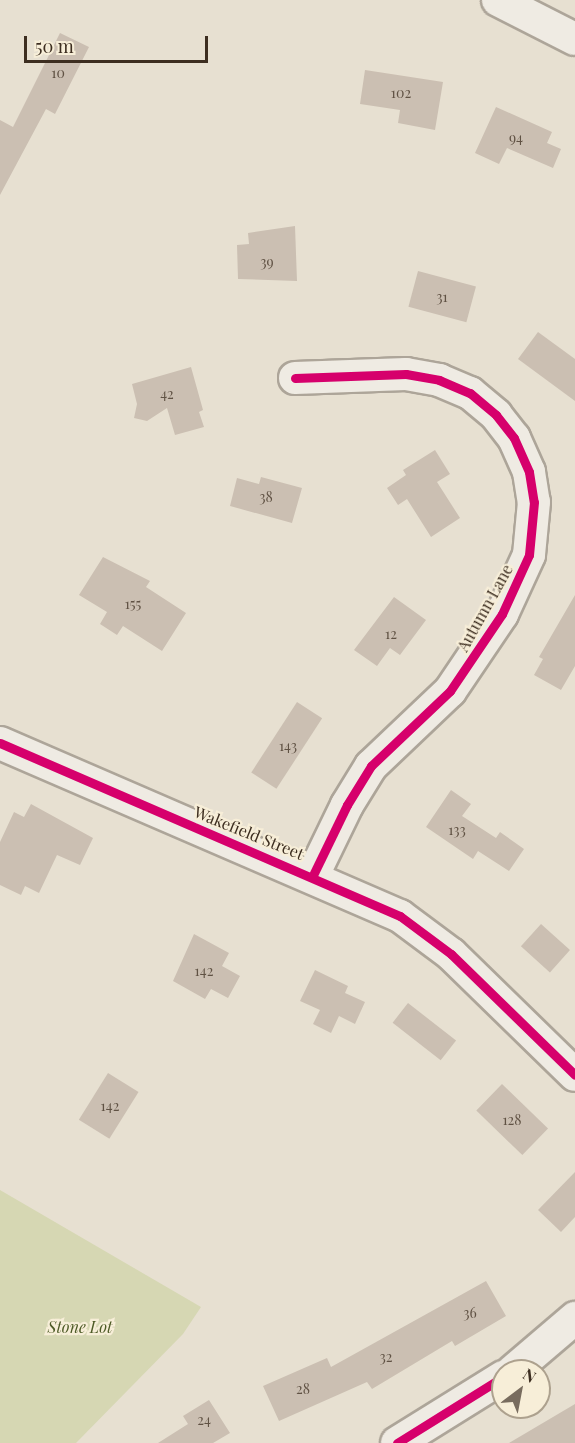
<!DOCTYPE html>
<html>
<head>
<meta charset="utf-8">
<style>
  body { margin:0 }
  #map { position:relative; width:575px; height:1443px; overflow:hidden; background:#e7e0d1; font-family:"Playfair Display",serif }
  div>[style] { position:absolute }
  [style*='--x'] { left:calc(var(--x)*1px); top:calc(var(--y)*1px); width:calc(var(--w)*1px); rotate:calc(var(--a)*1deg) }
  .green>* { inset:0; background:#d6d7b3 }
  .building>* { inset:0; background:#cbbfb2; transform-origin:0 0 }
  .roads { filter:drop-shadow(2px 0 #ada599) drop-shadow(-2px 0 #ada599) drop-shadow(0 2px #ada599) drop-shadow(0 -2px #ada599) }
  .minor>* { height:32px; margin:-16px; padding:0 16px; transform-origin:16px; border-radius:16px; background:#efebe3 }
  .cycleway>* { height:9px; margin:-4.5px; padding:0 4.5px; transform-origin:4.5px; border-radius:4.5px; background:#d6006c }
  span { translate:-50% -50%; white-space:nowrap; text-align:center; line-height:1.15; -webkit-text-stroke:4.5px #f7eed8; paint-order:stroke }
  .number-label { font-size:14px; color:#605244 }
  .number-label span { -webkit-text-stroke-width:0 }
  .street-label { font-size:16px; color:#3d2e20 }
  .park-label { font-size:16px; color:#4d5a26; font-style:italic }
  .north { position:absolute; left:491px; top:1359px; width:60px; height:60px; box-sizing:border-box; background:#f7eed8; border:2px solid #ada18e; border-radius:50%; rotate:32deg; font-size:16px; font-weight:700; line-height:24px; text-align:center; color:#3d2e20 }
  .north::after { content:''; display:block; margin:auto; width:21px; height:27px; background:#786c5e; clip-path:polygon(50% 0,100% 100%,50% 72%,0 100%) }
  .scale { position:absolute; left:24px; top:36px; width:184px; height:27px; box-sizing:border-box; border:3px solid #3d2e20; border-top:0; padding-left:8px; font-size:18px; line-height:21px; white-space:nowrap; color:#3d2e20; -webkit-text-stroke:4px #f7eed8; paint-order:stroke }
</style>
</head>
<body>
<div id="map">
  <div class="green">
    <div style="clip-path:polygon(0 1190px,201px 1307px,183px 1334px,76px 1443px,0 1443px)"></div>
  </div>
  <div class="building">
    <div style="clip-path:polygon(60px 33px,89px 47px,55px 114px,46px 109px,0 195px,0 120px,13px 127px)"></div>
    <div style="clip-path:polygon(365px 70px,443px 82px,435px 130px,398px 123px,400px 110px,360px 104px)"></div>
    <div style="clip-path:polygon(496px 107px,552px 132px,547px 143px,561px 149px,553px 168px,507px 148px,499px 164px,475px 153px)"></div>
    <div style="clip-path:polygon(295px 226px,297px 281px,238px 279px,237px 245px,249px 244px,248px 233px)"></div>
    <div style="left:418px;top:271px;width:60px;height:37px;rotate:15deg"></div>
    <div style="clip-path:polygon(538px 332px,575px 359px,575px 401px,518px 359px)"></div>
    <div style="clip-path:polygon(191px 367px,203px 410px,199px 412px,204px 427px,175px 435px,167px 408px,147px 421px,134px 418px,137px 404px,132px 384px)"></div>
    <div style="clip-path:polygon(435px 450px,450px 474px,437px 482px,460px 518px,431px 537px,407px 499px,398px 505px,387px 488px,406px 475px,403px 470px)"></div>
    <div style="clip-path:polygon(261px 477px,302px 488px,292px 523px,230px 506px,237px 478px,259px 484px)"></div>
    <div style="clip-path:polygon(103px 557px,150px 581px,146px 587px,186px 613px,162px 651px,123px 626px,117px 635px,100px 624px,107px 612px,79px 595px)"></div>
    <div style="clip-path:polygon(575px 595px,575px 666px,561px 690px,534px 675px,543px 659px,539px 657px)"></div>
    <div style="clip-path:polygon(394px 597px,426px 620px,400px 655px,390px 648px,377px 666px,354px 650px)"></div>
    <div style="left:297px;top:702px;width:30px;height:84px;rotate:33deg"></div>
    <div style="clip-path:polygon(451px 790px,471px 804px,462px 816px,496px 838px,500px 832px,524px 849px,509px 871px,478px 851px,473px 859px,426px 827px)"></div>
    <div style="clip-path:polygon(31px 804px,93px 838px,80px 865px,57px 855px,39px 893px,25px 886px,21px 895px,0 885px,0 842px,14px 812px,24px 817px)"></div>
    <div style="left:541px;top:924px;width:39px;height:30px;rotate:42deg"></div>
    <div style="clip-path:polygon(194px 934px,229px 953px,222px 966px,240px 976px,228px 998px,211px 989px,205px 999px,173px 981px)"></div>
    <div style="clip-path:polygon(315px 970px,348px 986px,345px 993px,365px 1002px,355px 1024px,339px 1016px,331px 1033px,313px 1024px,320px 1010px,300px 1001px)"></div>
    <div style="left:408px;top:1003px;width:61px;height:25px;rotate:38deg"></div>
    <div style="left:108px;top:1073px;width:36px;height:55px;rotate:32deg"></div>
    <div style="left:502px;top:1084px;width:64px;height:37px;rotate:44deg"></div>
    <div style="clip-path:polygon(575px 1172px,575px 1217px,561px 1232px,538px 1210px)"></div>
    <div style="clip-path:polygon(486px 1281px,506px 1316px,455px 1346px,452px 1341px,372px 1389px,367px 1382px,279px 1421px,263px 1386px,327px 1358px,331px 1367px)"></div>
    <div style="clip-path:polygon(209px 1400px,230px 1433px,213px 1443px,158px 1443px,188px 1424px,183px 1416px)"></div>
    <div style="clip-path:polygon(575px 1404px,575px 1443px,509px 1443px)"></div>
  </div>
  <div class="roads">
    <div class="minor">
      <div style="--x:498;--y:0;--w:86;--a:26.9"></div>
      <div style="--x:295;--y:378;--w:111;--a:-2.1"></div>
      <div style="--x:406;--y:374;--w:34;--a:10"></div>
      <div style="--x:439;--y:380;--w:34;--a:23"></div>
      <div style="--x:470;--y:393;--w:34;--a:40"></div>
      <div style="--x:496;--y:415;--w:29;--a:52"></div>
      <div style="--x:514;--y:438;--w:37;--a:66"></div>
      <div style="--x:529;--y:472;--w:30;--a:81"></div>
      <div style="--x:534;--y:502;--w:53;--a:95.4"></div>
      <div style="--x:529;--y:555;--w:65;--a:114.6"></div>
      <div style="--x:502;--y:614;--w:93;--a:124"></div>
      <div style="--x:450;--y:691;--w:109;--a:136.5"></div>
      <div style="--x:371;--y:766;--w:46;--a:121.6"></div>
      <div style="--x:347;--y:805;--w:78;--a:115.9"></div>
      <div style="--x:0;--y:743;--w:436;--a:23.4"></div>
      <div style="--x:400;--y:916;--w:64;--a:36.7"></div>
      <div style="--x:451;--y:954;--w:173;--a:44.3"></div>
      <div style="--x:513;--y:1371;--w:82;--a:-40.5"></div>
      <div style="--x:397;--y:1443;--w:125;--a:-31.9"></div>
    </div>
  </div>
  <div class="cycleway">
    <div style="--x:295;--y:378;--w:111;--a:-2.1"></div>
    <div style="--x:406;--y:374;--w:34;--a:10"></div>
    <div style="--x:439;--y:380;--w:34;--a:23"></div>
    <div style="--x:470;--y:393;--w:34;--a:40"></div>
    <div style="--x:496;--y:415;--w:29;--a:52"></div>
    <div style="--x:514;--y:438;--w:37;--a:66"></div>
    <div style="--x:529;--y:472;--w:30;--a:81"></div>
    <div style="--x:534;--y:502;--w:53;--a:95.4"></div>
    <div style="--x:529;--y:555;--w:65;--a:114.6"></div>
    <div style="--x:502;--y:614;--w:93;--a:124"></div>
    <div style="--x:450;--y:691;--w:109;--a:136.5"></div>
    <div style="--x:371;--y:766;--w:46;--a:121.6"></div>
    <div style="--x:347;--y:805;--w:78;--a:115.9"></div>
    <div style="--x:0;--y:743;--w:436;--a:23.4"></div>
    <div style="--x:400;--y:916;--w:64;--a:36.7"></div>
    <div style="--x:451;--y:954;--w:173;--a:44.3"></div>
    <div style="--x:397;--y:1443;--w:125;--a:-31.9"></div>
  </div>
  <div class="number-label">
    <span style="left:58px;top:73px">10</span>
    <span style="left:401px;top:93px">102</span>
    <span style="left:516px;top:138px">94</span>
    <span style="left:267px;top:262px">39</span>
    <span style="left:442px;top:297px">31</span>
    <span style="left:167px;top:394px">42</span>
    <span style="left:266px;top:497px">38</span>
    <span style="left:133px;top:604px">155</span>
    <span style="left:391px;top:634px">12</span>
    <span style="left:288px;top:746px">143</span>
    <span style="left:457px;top:830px">133</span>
    <span style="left:204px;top:971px">142</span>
    <span style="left:110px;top:1106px">142</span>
    <span style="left:512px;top:1120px">128</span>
    <span style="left:470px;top:1313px">36</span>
    <span style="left:386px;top:1357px">32</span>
    <span style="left:303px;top:1389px">28</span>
    <span style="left:204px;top:1420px">24</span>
  </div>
  <div class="street-label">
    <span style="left:485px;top:608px;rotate:-61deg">Autumn Lane</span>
    <span style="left:249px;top:833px;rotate:22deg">Wakefield Street</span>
  </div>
  <div class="park-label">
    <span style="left:80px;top:1327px">Stone Lot</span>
  </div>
  <div class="north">N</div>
  <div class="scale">50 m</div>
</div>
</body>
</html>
